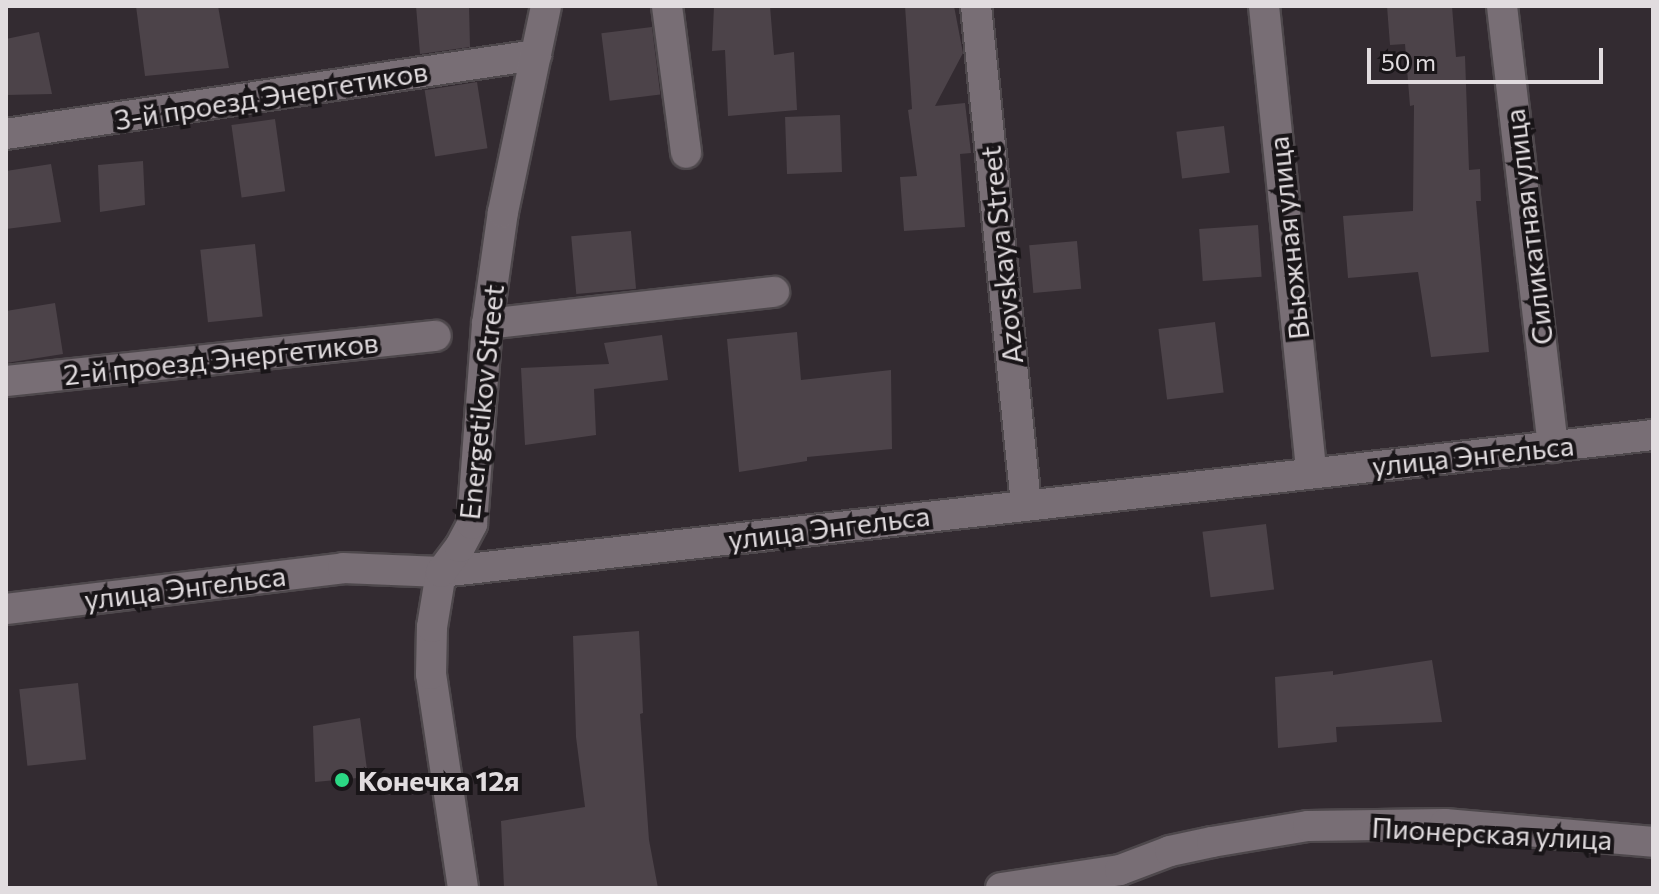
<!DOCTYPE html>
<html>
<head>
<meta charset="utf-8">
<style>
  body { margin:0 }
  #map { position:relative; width:1659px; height:894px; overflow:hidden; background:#332b31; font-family:Commissioner,sans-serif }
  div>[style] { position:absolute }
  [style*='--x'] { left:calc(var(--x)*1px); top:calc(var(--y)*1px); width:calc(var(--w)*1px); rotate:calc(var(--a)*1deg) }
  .building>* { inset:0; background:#4c4349; transform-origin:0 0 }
  .roads { filter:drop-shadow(2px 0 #4e484c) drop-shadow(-2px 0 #4e484c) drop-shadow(0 2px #4e484c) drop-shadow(0 -2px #4e484c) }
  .minor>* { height:30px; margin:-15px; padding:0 15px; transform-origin:15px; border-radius:15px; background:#786e75 }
  .dots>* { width:22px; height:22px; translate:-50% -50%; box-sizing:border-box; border:4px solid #191518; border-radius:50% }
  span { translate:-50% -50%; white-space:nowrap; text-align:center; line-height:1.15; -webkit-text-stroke:8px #191518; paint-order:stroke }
  .street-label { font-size:28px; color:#e1dcdf }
  .poi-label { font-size:28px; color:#e1dcdf; font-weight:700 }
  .left { translate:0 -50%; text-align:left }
  .frame { position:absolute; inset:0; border:8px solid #e1dcdf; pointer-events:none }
  .scale { position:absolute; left:1367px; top:48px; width:236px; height:36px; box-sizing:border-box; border:4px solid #e1dcdf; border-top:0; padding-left:10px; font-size:24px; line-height:28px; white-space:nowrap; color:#e1dcdf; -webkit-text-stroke:6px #191518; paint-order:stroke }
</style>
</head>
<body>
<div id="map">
  <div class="building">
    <div style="clip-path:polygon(136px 6px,218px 6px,229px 68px,145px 76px)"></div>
    <div style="clip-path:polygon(416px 6px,469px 6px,470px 47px,420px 54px)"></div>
    <div style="clip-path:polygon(714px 6px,770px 6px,774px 55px,794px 52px,797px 110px,728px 116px,725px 50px,712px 51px)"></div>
    <div style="clip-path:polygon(905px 6px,954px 6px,963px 53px,935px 106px,965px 103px,971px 153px,960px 154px,965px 227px,904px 231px,900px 177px,917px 176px,908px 110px,912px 109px)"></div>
    <div style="clip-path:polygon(1387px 6px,1452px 6px,1456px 57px,1465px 56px,1469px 170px,1480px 169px,1481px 201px,1476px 201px,1489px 352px,1431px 357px,1418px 272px,1348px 278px,1343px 216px,1413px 211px,1414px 105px,1410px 106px,1405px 44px,1390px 45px)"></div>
    <div style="left:652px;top:27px;width:68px;height:51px;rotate:83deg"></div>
    <div style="clip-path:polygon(39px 32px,52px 94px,6px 95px,6px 39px)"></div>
    <div style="left:477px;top:82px;width:67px;height:53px;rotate:81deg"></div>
    <div style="left:840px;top:115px;width:57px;height:55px;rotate:88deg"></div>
    <div style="left:275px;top:119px;width:73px;height:44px;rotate:82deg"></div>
    <div style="left:1224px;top:126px;width:47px;height:48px;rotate:83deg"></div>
    <div style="clip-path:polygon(143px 161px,145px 205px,100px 212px,98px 165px)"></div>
    <div style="clip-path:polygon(51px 164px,61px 222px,6px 229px,6px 171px)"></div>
    <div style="left:1258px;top:225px;width:52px;height:59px;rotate:86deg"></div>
    <div style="left:631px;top:231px;width:58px;height:60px;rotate:85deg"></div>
    <div style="left:1077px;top:241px;width:48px;height:48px;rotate:85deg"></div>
    <div style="left:255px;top:244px;width:73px;height:55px;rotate:84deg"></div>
    <div style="clip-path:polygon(55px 303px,63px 354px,6px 363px,6px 311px)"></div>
    <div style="left:1215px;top:322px;width:71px;height:57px;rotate:83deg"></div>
    <div style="clip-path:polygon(797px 332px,801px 380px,891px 370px,892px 449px,807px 457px,807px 461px,739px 472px,727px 339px)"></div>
    <div style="clip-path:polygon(662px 335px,668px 380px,594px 389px,596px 435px,525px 445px,521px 368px,609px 364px,604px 343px)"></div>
    <div style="left:1266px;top:524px;width:66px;height:64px;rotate:83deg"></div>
    <div style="clip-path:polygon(639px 631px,643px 713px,640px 714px,649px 840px,658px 888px,504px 888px,501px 821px,585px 807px,576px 737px,573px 636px)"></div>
    <div style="clip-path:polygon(1432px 660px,1442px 722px,1336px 727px,1337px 742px,1278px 748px,1275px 677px,1333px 671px,1333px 675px)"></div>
    <div style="left:78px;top:683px;width:77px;height:59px;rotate:84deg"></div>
    <div style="clip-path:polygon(360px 718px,368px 777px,315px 782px,313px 726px)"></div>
  </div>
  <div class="roads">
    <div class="minor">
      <div style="--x:667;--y:6;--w:148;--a:82.6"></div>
      <div style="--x:976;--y:6;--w:501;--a:84.27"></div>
      <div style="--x:1264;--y:6;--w:467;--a:84.2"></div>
      <div style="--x:1502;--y:6;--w:444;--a:83.4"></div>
      <div style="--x:6;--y:134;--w:536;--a:-8.48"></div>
      <div style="--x:487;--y:324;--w:289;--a:-6.4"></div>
      <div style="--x:6;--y:381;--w:432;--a:-6"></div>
      <div style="--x:6;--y:609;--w:339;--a:-6.9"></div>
      <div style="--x:343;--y:568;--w:98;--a:2.3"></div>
      <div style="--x:441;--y:572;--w:1220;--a:-6.45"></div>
      <div style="--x:463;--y:888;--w:216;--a:-98.5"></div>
      <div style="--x:431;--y:674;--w:47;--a:-88.8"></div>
      <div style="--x:432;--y:627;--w:56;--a:-80.7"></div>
      <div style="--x:441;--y:572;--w:31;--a:-53"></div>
      <div style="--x:460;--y:547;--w:26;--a:-62"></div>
      <div style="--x:472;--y:524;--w:201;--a:-85.7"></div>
      <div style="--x:487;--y:324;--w:113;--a:-81.9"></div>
      <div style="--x:503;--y:212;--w:210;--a:-78.2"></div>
      <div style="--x:1001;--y:888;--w:120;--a:-8.6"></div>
      <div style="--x:1120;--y:870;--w:53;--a:-20.8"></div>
      <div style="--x:1170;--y:851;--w:43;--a:-12.1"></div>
      <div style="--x:1212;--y:842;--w:97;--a:-9.5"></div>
      <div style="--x:1308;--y:826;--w:137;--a:-0.8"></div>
      <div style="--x:1445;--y:824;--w:209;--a:4.9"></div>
    </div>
  </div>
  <div class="dots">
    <div style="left:342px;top:780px;background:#2bd884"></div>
  </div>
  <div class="street-label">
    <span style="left:271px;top:95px;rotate:-9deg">3-й проезд Энергетиков</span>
    <span style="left:1528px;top:227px;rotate:-97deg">Силикатная улица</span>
    <span style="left:1288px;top:238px;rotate:-96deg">Вьюжная улица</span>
    <span style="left:1001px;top:255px;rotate:-96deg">Azovskaya Street</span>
    <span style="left:221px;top:358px;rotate:-6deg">2-й проезд Энергетиков</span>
    <span style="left:481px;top:402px;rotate:-84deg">Energetikov Street</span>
    <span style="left:1473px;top:455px;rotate:-6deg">улица Энгельса</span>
    <span style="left:829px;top:527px;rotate:-7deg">улица Энгельса</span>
    <span style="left:185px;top:587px;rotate:-7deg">улица Энгельса</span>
    <span style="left:1492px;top:833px;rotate:3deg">Пионерская улица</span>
  </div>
  <div class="poi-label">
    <span class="left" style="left:358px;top:780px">Конечка 12я</span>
  </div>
  <div class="frame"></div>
  <div class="scale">50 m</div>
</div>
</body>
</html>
